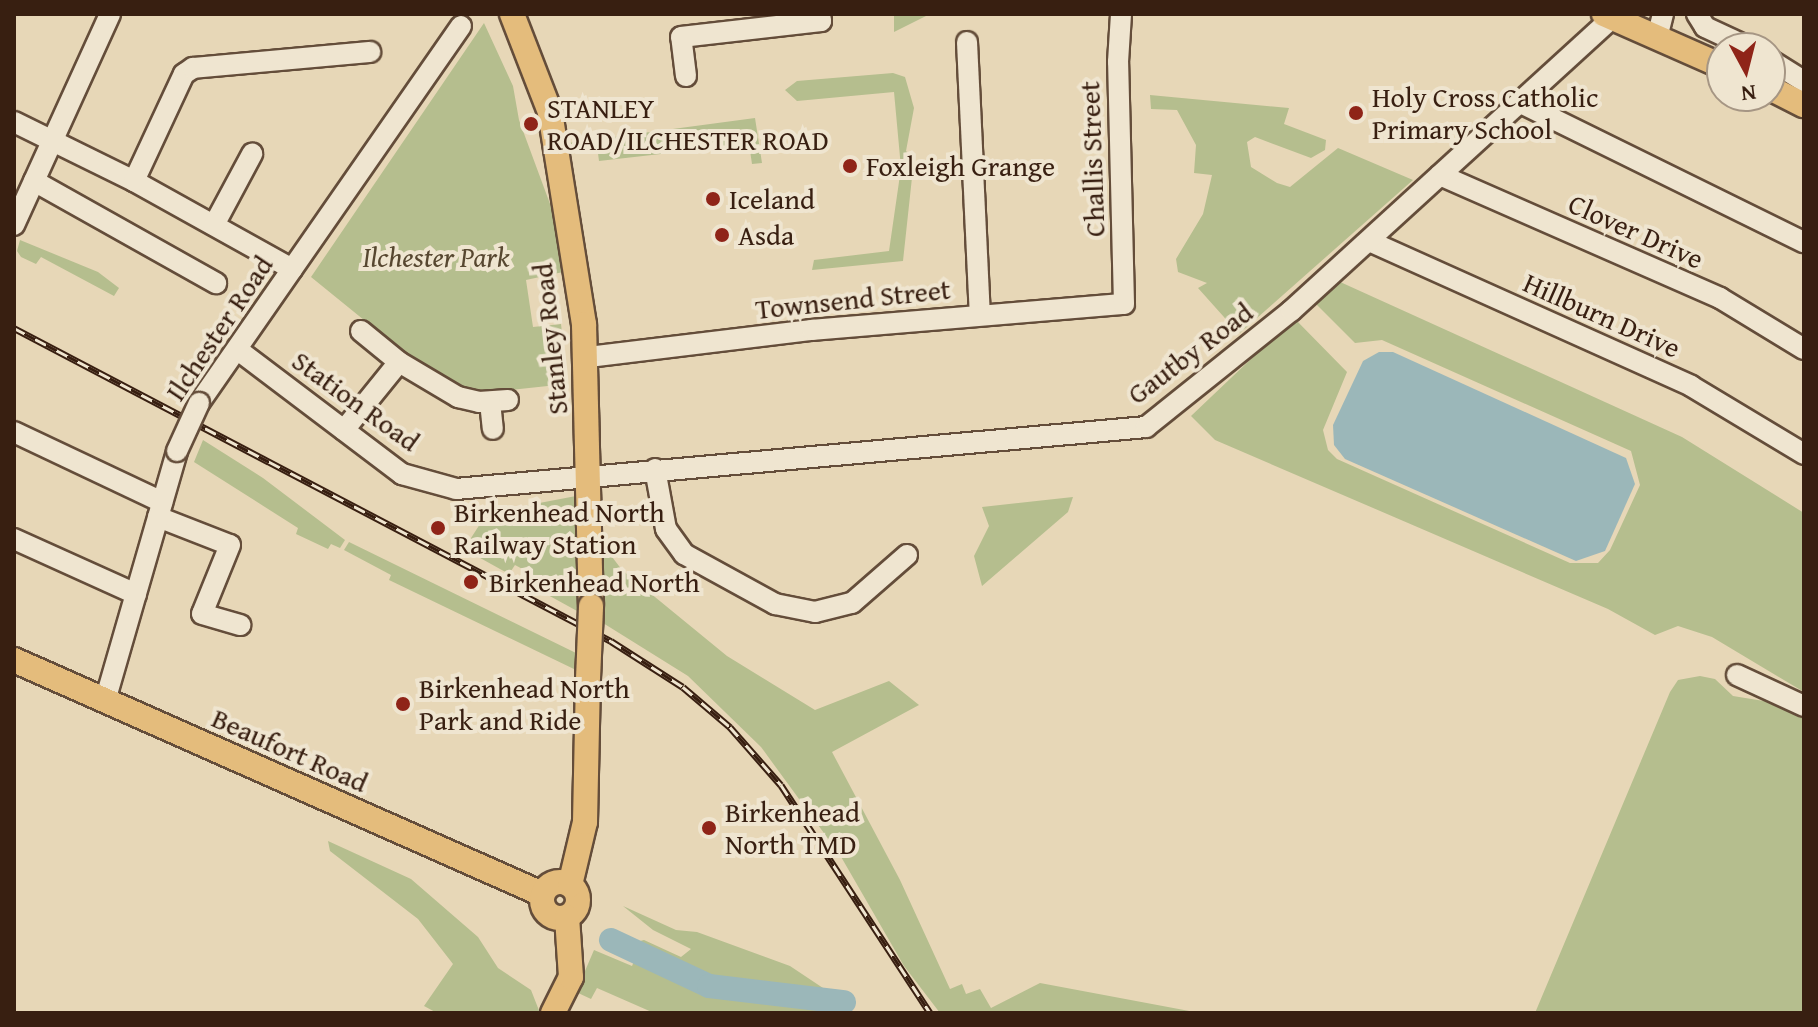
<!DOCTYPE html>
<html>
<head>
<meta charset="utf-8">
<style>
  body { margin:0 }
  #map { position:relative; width:1818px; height:1027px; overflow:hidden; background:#e7d7b7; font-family:"Gentium Book Plus",serif }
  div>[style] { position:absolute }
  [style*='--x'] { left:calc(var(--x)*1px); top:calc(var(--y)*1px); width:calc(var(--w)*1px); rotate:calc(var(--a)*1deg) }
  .green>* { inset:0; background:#b5be8e }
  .water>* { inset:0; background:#9bb7b9 }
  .river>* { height:24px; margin:-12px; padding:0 12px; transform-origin:12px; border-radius:12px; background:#9bb7b9 }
  .roads { filter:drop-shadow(2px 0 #644d3a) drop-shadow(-2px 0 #644d3a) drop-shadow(0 2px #644d3a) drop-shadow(0 -2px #644d3a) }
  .minor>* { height:20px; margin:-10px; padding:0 10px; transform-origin:10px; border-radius:10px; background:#efe5d0 }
  .major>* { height:24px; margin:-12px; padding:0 12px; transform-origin:12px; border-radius:12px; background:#e4bc7c }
  .major>.ring { margin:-12px; padding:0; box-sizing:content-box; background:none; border:24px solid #e4bc7c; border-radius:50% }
  .rail>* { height:7px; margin-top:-3.5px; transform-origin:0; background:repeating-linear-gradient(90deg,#efe5d0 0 12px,#381f11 0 24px); box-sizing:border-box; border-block:2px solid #381f11 }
  .bridges { filter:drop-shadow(2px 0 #644d3a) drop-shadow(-2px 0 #644d3a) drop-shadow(0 2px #644d3a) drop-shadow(0 -2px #644d3a) }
  .minor-bridge>* { height:20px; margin:-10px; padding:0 10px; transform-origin:10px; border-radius:10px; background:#efe5d0 }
  .major-bridge>* { height:24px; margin:-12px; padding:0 12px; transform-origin:12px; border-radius:12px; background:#e4bc7c }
  .dots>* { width:22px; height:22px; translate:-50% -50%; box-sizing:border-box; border:4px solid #efe5d0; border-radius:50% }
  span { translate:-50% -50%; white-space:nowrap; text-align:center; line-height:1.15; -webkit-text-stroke:8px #efe5d0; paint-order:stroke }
  .poi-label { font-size:28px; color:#381f11 }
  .left { translate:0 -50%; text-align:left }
  .street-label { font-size:28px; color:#381f11 }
  .park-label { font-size:28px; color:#574730; font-style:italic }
  .frame { position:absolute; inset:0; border:16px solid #381f11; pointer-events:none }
  .north { position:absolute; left:1706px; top:32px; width:80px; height:80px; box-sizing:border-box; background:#efe5d0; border:2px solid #a69684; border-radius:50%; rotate:173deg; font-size:22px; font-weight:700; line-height:32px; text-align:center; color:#381f11 }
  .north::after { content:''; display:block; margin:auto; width:28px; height:36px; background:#8f2418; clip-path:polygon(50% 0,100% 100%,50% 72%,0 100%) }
</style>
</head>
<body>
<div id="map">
  <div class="green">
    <div style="clip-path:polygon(894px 14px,930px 14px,894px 32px)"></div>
    <div style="clip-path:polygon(484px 23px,513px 86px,519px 120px,553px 212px,563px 272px,526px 280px,533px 327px,561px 324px,567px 375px,557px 385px,482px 393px,462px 388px,412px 359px,311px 277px)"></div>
    <div style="clip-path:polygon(893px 73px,905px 77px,914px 108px,906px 151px,914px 159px,903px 261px,812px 270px,814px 260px,889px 251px,901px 168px,894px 92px,797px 101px,785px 90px,797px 81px)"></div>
    <div style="clip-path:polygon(1150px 95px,1289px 108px,1284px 124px,1326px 140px,1325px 150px,1311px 158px,1255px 137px,1247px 142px,1251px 167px,1277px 183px,1290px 187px,1338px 148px,1413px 180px,1240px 333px,1235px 330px,1243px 301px,1232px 326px,1198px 288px,1207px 283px,1178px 272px,1176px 259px,1203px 214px,1212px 175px,1194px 173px,1196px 145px,1177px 110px,1151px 109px)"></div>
    <div style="clip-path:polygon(755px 118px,762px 163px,752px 164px,748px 137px,730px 139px,731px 146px,599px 161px,597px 146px,574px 153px,568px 143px)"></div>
    <div style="clip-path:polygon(20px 240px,98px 272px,119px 288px,114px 296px,41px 257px,36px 264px,21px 257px,17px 251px)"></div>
    <div style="clip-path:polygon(1338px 281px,1682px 437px,1804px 513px,1804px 692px,1712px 637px,1678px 626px,1655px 635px,1608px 609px,1215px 440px,1191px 416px,1294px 318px,1347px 372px,1323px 430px,1328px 450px,1337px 459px,1570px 563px,1598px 563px,1610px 550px,1640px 485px,1631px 451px,1382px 340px,1355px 343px,1314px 302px)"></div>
    <div style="clip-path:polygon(203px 440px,263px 478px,345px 540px,340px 548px,331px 544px,328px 549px,296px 534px,298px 528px,194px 462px)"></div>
    <div style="clip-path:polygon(576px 496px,581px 498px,588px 617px,537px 589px,541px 579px,515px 565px,509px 574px,464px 549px,487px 513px)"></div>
    <div style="clip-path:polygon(1073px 497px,1068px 512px,982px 586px,974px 556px,989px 526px,982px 507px)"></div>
    <div style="clip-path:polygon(349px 542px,576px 653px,576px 670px,389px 580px,391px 575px,344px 550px)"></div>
    <div style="clip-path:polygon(603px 545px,622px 570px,727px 656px,815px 710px,889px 681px,919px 705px,832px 752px,900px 880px,950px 989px,962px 984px,966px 994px,980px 989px,991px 1008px,1040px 983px,1200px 1013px,940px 1013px,904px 966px,840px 855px,761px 747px,688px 676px,603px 623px)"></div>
    <div style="clip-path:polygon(1700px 676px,1715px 679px,1733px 696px,1776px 703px,1804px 715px,1804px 1013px,1535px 1013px,1670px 692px,1678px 680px)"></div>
    <div style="clip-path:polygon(328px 841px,411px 879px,478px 937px,498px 968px,531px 990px,540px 1013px,437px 1013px,424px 1006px,453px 964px,418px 919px,330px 851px)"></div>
    <div style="clip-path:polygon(623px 906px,676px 930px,697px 932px,790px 966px,829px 992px,700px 974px,632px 943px,644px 940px,681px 957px,691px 949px,653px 930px)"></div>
    <div style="clip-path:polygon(594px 950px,632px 966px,635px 959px,711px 993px,857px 1013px,654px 1013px,597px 988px,591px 999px,576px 992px)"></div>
  </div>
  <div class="water">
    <div style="clip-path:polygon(1379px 352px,1393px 352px,1626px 458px,1635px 484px,1605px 551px,1576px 561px,1345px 459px,1334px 445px,1333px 425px,1363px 361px)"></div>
  </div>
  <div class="river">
    <div style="--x:611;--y:940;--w:108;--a:25.1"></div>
    <div style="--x:709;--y:986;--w:136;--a:6.8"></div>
  </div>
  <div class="roads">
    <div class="minor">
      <div style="--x:1697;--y:14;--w:15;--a:58"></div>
      <div style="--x:1705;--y:27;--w:50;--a:25"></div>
      <div style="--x:1657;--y:38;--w:25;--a:-76"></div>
      <div style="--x:967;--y:42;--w:272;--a:87.3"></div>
      <div style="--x:1770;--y:60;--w:40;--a:32"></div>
      <div style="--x:686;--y:76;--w:39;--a:-97"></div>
      <div style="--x:681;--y:37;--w:141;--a:-6.5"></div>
      <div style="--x:821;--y:21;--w:7;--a:-98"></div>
      <div style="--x:1523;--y:104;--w:313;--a:26.2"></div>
      <div style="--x:14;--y:122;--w:134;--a:26.2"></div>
      <div style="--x:134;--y:181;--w:181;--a:29.1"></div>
      <div style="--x:1440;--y:175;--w:306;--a:23.7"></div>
      <div style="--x:1720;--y:298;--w:98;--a:31.3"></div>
      <div style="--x:34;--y:181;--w:209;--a:29.3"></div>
      <div style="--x:134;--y:181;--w:118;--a:-65"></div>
      <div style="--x:184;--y:74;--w:11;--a:-34"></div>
      <div style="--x:193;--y:68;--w:178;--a:-5.2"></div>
      <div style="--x:14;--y:225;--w:232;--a:-65.5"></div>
      <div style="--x:214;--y:225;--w:81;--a:-61.8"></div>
      <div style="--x:1369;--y:241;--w:353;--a:24.2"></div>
      <div style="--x:1691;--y:386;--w:132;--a:31"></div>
      <div style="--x:361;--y:331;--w:49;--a:39.2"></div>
      <div style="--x:399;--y:362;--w:69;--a:30.7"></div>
      <div style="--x:458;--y:397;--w:22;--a:13"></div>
      <div style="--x:479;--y:402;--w:29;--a:-4"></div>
      <div style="--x:238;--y:350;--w:206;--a:37.1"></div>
      <div style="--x:402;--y:474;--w:56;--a:15.5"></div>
      <div style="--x:456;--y:489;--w:693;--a:-5.13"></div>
      <div style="--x:1146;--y:427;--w:186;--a:-38.7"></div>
      <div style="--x:1291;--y:311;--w:436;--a:-42.4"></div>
      <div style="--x:588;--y:357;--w:226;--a:-6.9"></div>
      <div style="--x:812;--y:330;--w:313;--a:-4.8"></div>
      <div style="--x:1124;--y:304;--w:242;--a:-91.4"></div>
      <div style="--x:1118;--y:62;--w:48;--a:-86.4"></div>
      <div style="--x:490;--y:402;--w:27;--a:84"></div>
      <div style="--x:199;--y:403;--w:459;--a:-55.2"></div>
      <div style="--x:344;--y:430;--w:87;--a:-51"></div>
      <div style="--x:14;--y:432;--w:164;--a:25.3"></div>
      <div style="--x:655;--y:469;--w:61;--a:79.6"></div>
      <div style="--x:666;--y:529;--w:31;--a:54"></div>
      <div style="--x:684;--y:554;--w:104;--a:28.8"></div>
      <div style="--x:775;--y:604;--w:41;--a:11.3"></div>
      <div style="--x:815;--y:612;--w:38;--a:-14"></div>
      <div style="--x:852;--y:603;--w:73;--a:-41.1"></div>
      <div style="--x:158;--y:517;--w:77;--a:21.3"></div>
      <div style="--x:230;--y:545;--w:74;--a:112.1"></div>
      <div style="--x:202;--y:614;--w:40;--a:16"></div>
      <div style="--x:14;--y:539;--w:134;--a:24.3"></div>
      <div style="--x:1737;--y:675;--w:74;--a:24.8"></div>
      <div style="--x:105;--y:701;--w:260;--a:-73.9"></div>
    </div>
    <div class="major">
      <div style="--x:512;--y:14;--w:105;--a:68.8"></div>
      <div style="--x:550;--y:112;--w:215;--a:80.9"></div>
      <div style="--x:584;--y:324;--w:282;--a:88.6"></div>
      <div style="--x:1604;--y:14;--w:129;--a:23.8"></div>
      <div style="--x:1770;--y:88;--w:38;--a:27"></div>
      <div style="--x:14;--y:660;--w:578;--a:23.9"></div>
      <div class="ring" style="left:542px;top:882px;width:12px;height:12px"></div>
      <div style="--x:570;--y:885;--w:65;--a:-76.6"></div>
      <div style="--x:585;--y:822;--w:143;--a:-88.8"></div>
      <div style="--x:553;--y:1013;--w:40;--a:-63.4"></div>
      <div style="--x:571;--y:977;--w:60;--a:-93.8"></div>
    </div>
  </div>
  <div class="rail">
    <div style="--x:14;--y:328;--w:674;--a:27.67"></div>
    <div style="--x:611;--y:641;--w:85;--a:32.6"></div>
    <div style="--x:683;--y:687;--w:62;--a:40.4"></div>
    <div style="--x:730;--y:727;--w:77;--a:48.7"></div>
    <div style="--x:781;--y:785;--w:272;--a:56.8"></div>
  </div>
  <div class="bridges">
    <div class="minor-bridge">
      <div style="--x:177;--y:451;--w:53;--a:-65.4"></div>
    </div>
    <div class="major-bridge">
      <div style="--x:588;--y:679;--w:73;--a:-87.6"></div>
    </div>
  </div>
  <div class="dots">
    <div style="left:1356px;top:113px;background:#8f2418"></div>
    <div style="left:531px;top:124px;background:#8f2418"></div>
    <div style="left:850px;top:166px;background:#8f2418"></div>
    <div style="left:713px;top:199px;background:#8f2418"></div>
    <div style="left:722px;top:235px;background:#8f2418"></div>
    <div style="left:438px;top:528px;background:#8f2418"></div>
    <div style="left:471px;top:582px;background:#8f2418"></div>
    <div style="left:403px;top:704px;background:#8f2418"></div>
    <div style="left:709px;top:828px;background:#8f2418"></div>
  </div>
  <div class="poi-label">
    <span class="left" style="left:1372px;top:113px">Holy Cross Catholic<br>Primary School</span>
    <span class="left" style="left:547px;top:124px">STANLEY<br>ROAD/ILCHESTER ROAD</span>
    <span class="left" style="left:866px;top:166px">Foxleigh Grange</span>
    <span class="left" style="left:729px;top:199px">Iceland</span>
    <span class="left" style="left:738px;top:235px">Asda</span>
    <span class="left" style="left:454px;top:528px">Birkenhead North<br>Railway Station</span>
    <span class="left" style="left:489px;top:582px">Birkenhead North</span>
    <span class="left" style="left:419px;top:704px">Birkenhead North<br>Park and Ride</span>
    <span class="left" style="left:725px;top:828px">Birkenhead<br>North TMD</span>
  </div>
  <div class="street-label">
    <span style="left:1092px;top:159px;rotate:-92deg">Challis Street</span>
    <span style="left:1636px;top:231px;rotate:24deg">Clover Drive</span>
    <span style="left:853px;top:299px;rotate:-6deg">Townsend Street</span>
    <span style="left:1602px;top:315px;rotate:24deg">Hillburn Drive</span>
    <span style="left:219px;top:328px;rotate:-56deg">Ilchester Road</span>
    <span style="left:550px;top:339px;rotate:-96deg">Stanley Road</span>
    <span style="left:1190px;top:353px;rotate:-37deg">Gautby Road</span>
    <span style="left:356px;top:401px;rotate:36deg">Station Road</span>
    <span style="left:290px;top:750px;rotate:24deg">Beaufort Road</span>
  </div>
  <div class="park-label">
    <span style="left:436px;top:257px">Ilchester Park</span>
  </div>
  <div class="frame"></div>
  <div class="north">N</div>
</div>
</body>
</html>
